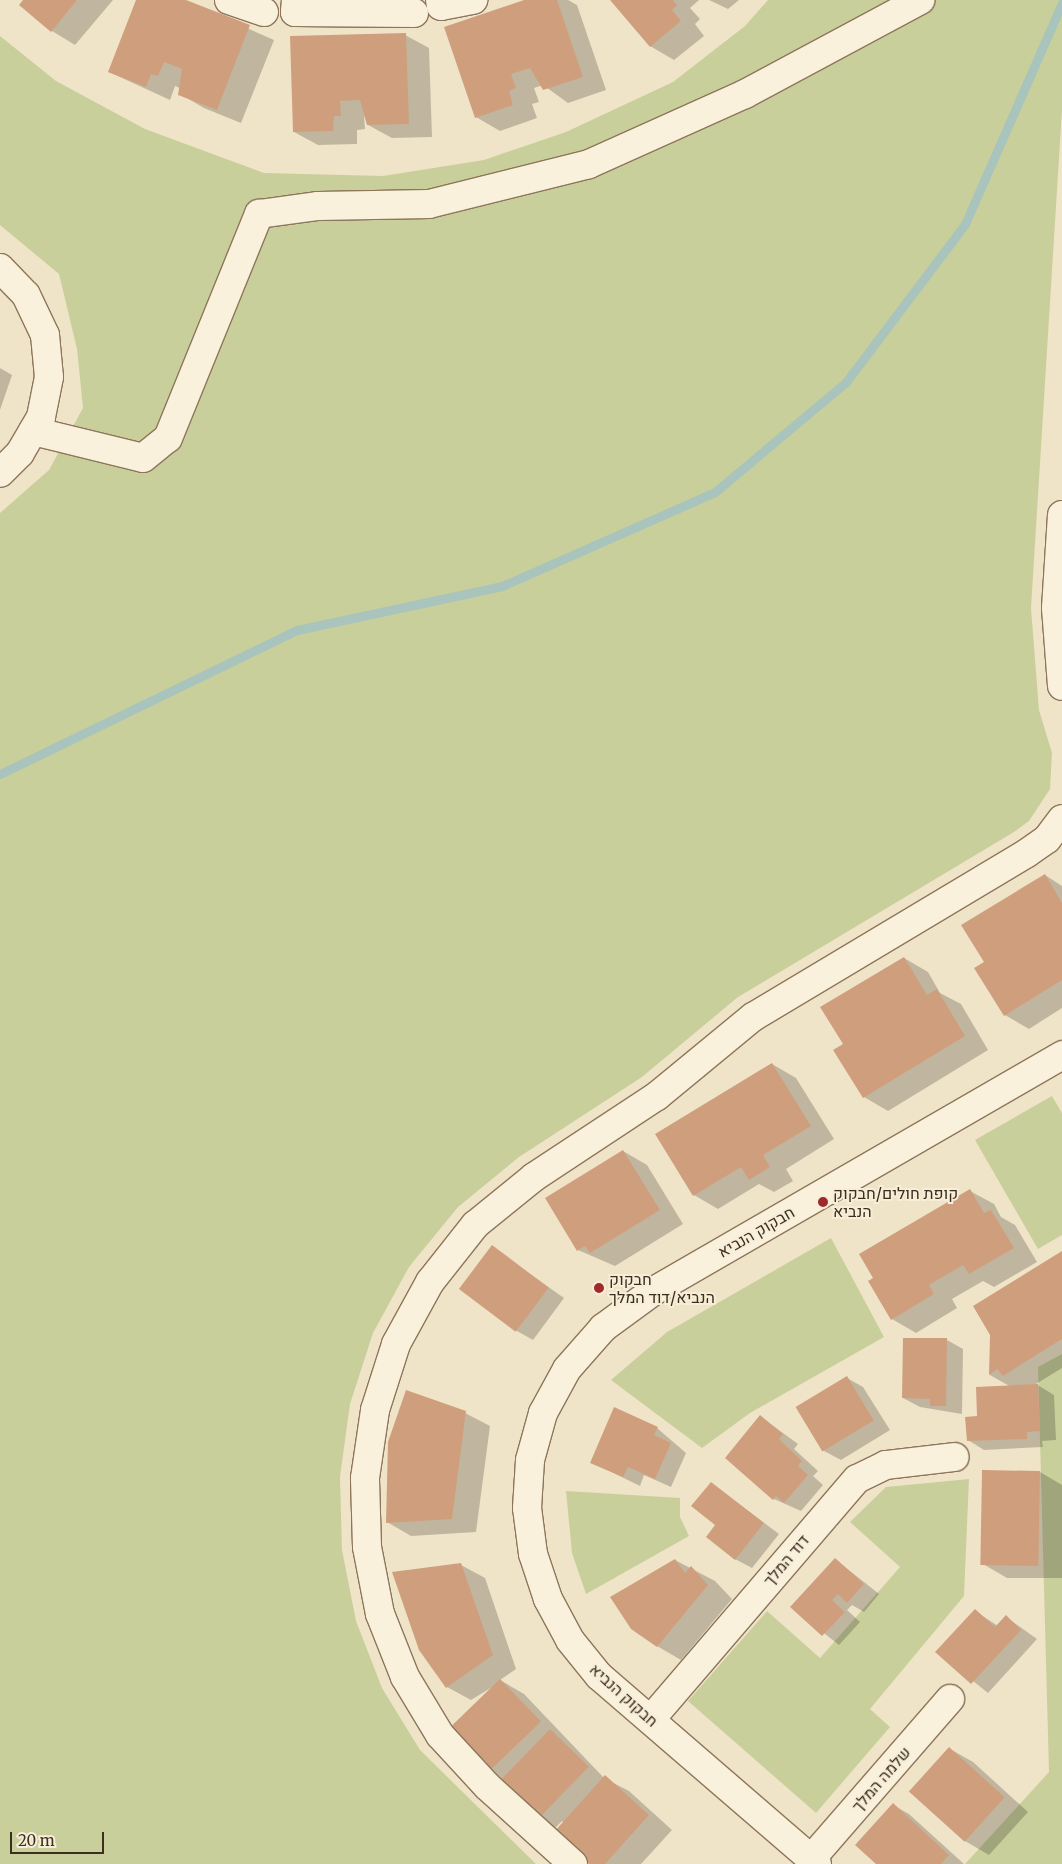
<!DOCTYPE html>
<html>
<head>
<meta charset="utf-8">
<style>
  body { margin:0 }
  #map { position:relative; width:1062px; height:1864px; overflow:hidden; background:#f0e4c8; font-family:Merriweather,Heebo,serif }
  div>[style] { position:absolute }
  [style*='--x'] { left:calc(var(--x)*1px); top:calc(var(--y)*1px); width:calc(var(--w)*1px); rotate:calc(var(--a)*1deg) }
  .green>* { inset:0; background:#c9cf9b }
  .shadow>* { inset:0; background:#0003 }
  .stream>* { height:9px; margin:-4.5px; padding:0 4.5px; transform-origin:4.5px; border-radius:4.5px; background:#a9c4bc }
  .building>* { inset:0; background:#cf9f7d; transform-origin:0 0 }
  .roads { filter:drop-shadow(1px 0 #8d765c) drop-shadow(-1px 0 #8d765c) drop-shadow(0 1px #8d765c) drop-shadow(0 -1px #8d765c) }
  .minor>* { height:28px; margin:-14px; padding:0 14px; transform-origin:14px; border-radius:14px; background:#faf1dc }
  .dots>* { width:14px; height:14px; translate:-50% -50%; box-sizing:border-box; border:2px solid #f7eed8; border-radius:50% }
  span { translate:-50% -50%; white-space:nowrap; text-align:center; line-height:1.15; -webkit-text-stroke:4px #f7eed8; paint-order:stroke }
  .poi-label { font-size:16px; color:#3d2e20 }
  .left { translate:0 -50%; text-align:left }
  .street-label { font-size:16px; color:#3d2e20 }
  .scale { position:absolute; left:10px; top:1832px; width:94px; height:22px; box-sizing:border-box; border:2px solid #3d2e20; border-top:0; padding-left:6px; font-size:15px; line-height:18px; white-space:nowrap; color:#3d2e20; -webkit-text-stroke:4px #f7eed8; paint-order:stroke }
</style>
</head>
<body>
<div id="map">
  <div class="green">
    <div style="clip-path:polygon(768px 0,1062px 0,1062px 110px,1031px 608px,1039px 710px,1052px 753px,1050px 789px,1029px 821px,1014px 832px,738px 997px,642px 1077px,519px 1157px,458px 1207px,409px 1267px,373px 1333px,350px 1404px,340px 1477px,342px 1550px,356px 1621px,382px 1688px,420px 1750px,536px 1864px,0 1864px,0 513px,49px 470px,83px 408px,77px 349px,59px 274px,0 225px,0 36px,56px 81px,145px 129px,264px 173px,383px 176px,484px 160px,566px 132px,673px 82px,745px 26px)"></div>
    <div style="clip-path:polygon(1052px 1096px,1062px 1113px,1062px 1235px,1038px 1249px,975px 1140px)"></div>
    <div style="clip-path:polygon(831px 1238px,884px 1337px,750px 1413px,702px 1448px,611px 1380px,667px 1332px)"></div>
    <div style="clip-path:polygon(1062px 1354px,1062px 1864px,965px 1864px,1049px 1772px,1038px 1367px)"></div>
    <div style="clip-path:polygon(969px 1479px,964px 1596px,870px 1709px,890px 1727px,816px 1813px,688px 1701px,767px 1611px,820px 1658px,900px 1567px,850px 1522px,886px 1487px)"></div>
    <div style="clip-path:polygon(566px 1491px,680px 1498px,680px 1517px,689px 1536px,586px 1594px,572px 1553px)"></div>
  </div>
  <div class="shadow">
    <div style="clip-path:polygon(25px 0,113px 0,75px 45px,52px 31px)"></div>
    <div style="clip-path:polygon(137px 0,183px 0,274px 40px,241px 123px,204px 108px,180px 94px,182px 89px,175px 86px,170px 100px,109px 72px)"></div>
    <div style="clip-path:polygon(528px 0,568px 0,577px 5px,606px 90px,568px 103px,543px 85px,534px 88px,539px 102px,532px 104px,537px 118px,500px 131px,476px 117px)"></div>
    <div style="clip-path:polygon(611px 0,699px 0,690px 8px,700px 19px,695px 24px,704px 36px,674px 60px,650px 46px)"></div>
    <div style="clip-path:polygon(709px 0,739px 0,728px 9px)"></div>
    <div style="clip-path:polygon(405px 35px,429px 48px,432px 137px,392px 138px,368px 125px,364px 115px,365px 129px,357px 130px,357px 144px,318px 145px,294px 132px)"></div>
    <div style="clip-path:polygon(0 368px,12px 375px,0 410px)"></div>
    <div style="clip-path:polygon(1045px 875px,1062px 886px,1062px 1008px,1029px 1029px,1005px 1015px,986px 962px)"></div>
    <div style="clip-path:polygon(904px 958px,928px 972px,940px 993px,961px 1004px,988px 1050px,888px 1111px,864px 1097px)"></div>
    <div style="clip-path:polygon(772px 1064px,796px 1078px,834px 1139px,786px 1169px,793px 1181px,774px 1192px,759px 1184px,718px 1209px,694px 1195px,657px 1135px)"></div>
    <div style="clip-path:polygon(623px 1151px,647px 1165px,683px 1224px,615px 1266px,578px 1250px)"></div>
    <div style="clip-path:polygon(970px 1191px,994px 1204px,1001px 1217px,1015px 1225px,1037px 1262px,994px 1287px,983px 1281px,952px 1299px,957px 1308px,916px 1333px,892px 1319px,875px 1278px)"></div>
    <div style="clip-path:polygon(492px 1247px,564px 1298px,533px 1340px,517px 1331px)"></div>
    <div style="clip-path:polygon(1062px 1253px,1062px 1368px,1036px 1384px,1054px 1395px,1056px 1440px,1042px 1441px,1043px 1447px,984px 1450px,968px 1440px,979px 1417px,1011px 1387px,990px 1375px,991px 1334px)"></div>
    <div style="clip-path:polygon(904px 1339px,947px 1340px,963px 1349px,962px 1414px,920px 1407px,903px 1398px)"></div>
    <div style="clip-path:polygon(847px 1378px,863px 1387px,890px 1430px,841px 1460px,824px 1451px)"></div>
    <div style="clip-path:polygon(465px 1413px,490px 1426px,476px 1532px,411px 1536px,387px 1522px)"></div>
    <div style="clip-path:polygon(761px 1417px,798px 1444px,794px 1449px,818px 1471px,813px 1476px,823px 1485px,801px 1511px,774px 1499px)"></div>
    <div style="clip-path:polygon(657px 1428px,686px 1453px,671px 1487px,644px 1475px,640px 1486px,591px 1462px)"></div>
    <div style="clip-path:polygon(1040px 1472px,1062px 1485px,1062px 1578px,1007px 1578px,983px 1564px)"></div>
    <div style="clip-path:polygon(711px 1483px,779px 1534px,752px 1568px,735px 1559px,717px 1525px)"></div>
    <div style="clip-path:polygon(835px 1559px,879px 1594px,864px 1612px,852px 1605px,847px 1610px,860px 1622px,839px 1645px,791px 1607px)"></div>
    <div style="clip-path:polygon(675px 1560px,715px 1581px,732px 1599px,681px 1660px,657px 1646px)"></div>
    <div style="clip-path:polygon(461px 1565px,485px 1578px,516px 1669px,500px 1680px,524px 1694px,604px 1778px,629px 1791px,672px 1830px,641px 1864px,591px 1864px,562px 1821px,555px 1828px,539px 1818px,503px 1780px,489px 1772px,494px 1686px,471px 1700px,447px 1687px)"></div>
    <div style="clip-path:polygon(975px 1611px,998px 1626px,1006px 1617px,1037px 1639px,988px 1693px,937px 1652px)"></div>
    <div style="clip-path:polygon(950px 1749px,973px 1762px,1028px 1812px,989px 1855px,965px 1841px)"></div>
    <div style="clip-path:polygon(893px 1805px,909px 1814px,964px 1864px,878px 1864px)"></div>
  </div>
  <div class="stream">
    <div style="--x:0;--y:774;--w:330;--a:-25.9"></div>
    <div style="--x:297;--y:630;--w:210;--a:-12.1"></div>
    <div style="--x:502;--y:586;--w:233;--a:-23.8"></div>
    <div style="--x:715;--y:492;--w:171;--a:-40"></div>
    <div style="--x:846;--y:382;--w:198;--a:-53"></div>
    <div style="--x:965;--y:224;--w:241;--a:-66.3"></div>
  </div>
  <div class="building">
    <div style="clip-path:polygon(23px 0,77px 0,51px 32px,19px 5px)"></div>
    <div style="clip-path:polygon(136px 0,186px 0,250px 25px,217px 110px,178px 95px,182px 69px,164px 62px,158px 76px,151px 74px,146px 87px,108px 72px)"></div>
    <div style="clip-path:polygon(524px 0,557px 0,583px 77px,543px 90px,530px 68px,511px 74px,516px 88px,509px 91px,513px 105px,475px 118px,444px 27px)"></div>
    <div style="clip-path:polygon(610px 0,673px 0,677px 5px,672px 10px,681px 21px,650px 47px)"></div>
    <div style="clip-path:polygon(406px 33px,409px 124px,367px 125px,360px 100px,340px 101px,341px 116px,334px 116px,333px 131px,293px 132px,290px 36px)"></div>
    <div style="clip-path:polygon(1045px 874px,1062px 903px,1062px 980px,1004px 1016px,974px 968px,984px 962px,961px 925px)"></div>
    <div style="clip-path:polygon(904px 957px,927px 995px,937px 989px,965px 1036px,863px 1098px,833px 1050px,843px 1044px,820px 1007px)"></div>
    <div style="clip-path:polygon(772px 1063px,811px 1126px,763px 1155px,770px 1167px,749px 1180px,741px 1167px,693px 1196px,655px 1134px)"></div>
    <div style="clip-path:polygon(623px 1150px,660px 1210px,590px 1253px,585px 1246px,577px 1251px,545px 1198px)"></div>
    <div style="clip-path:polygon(970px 1189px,984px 1213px,991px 1210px,1014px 1248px,969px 1274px,963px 1265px,929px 1285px,934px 1294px,891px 1320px,868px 1281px,873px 1278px,859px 1254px)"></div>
    <div style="left:492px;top:1245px;width:71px;height:55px;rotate:37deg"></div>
    <div style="clip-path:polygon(1062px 1251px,1062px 1339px,1003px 1376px,997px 1369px,989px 1375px,990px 1335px,973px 1306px)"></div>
    <div style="clip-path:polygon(903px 1338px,947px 1338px,946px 1406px,930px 1406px,930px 1399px,902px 1398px)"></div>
    <div style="left:847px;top:1376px;width:52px;height:60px;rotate:59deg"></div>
    <div style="clip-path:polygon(1038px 1384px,1040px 1431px,1027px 1432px,1027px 1439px,967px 1441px,965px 1417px,977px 1416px,976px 1387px)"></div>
    <div style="clip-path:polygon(406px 1390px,466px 1411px,452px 1519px,386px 1523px,388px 1442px)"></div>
    <div style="clip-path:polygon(614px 1407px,658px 1427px,654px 1435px,671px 1443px,655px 1479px,628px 1467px,623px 1477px,590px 1463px)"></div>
    <div style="clip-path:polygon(760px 1415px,783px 1434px,779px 1439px,802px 1461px,798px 1466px,808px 1475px,784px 1503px,776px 1496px,773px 1500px,725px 1458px)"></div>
    <div style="left:982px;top:1470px;width:58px;height:95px;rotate:1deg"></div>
    <div style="clip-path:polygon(711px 1482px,764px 1523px,735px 1560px,706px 1537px,715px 1525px,691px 1506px)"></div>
    <div style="clip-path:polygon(835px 1558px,864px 1584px,847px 1603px,838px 1594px,832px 1600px,845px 1612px,822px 1636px,790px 1607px)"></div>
    <div style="clip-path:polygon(675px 1559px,685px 1573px,691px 1566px,708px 1585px,657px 1647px,631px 1629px,610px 1597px)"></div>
    <div style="clip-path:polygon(461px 1563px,493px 1655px,446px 1688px,419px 1650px,392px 1572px)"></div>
    <div style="clip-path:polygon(975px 1609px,995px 1627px,1006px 1615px,1021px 1630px,971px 1684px,935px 1652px)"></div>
    <div style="left:500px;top:1679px;width:59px;height:74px;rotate:46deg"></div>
    <div style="left:550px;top:1729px;width:54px;height:74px;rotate:44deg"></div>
    <div style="left:949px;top:1747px;width:75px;height:60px;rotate:42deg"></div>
    <div style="clip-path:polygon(605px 1775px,649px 1815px,605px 1864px,589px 1864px,554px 1832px)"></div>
    <div style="clip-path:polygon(893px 1803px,949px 1855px,941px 1864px,876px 1864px,855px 1845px)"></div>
  </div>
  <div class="roads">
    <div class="minor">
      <div style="--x:229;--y:0;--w:37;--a:19"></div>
      <div style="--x:296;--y:0;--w:12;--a:95"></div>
      <div style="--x:295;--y:12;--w:119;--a:0.5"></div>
      <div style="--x:440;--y:0;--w:6;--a:81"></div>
      <div style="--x:441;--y:6;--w:33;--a:-11"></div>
      <div style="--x:0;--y:268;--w:37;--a:46"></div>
      <div style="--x:26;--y:295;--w:44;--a:64.6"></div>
      <div style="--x:45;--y:335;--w:42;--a:84.6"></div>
      <div style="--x:49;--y:377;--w:41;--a:101.3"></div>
      <div style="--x:41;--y:417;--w:42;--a:120.3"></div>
      <div style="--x:20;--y:453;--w:28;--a:135"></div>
      <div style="--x:33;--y:431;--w:113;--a:13.8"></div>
      <div style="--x:143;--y:458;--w:32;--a:-39"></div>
      <div style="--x:168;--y:438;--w:242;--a:-67.9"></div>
      <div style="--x:259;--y:214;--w:60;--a:-7.7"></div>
      <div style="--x:318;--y:206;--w:111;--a:-1"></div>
      <div style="--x:429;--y:204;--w:165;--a:-14"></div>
      <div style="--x:589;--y:164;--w:171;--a:-24.2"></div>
      <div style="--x:745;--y:94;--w:199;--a:-28.2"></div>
      <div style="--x:1062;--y:515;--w:93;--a:93.7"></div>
      <div style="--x:1056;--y:608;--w:78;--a:85.6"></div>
      <div style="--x:651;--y:1719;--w:316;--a:-49.4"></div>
      <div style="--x:857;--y:1479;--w:32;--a:-26"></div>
      <div style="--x:886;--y:1465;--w:69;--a:-6.6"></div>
      <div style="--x:811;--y:1859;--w:212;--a:-49"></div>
      <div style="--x:573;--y:1864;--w:116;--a:-137.8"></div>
      <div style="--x:487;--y:1786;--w:69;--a:-132.7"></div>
      <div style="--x:440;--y:1735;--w:68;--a:-121.1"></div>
      <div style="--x:405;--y:1677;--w:68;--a:-111.6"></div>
      <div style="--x:380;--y:1614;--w:68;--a:-101"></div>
      <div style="--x:367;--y:1547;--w:69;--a:-91.7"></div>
      <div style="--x:365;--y:1478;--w:69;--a:-81.6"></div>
      <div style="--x:375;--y:1410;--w:69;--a:-72.3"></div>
      <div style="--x:396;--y:1344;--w:71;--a:-61.3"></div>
      <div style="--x:430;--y:1282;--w:73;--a:-51.7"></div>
      <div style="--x:475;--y:1225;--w:76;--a:-39.1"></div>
      <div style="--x:534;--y:1177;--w:147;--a:-33.4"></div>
      <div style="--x:657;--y:1096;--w:124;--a:-39.5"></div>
      <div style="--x:753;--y:1017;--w:319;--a:-30.9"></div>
      <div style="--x:1027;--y:853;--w:24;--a:-35"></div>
      <div style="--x:1047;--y:839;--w:25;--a:-53"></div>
      <div style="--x:817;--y:1864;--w:288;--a:-139.2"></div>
      <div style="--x:599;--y:1676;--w:46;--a:-128.9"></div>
      <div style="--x:570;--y:1640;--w:47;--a:-118.2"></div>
      <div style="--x:548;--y:1599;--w:47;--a:-108.4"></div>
      <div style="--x:533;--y:1554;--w:46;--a:-97.4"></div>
      <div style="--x:527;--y:1508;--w:48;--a:-86.4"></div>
      <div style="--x:530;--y:1460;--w:49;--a:-74.5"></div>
      <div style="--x:543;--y:1413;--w:50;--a:-61.4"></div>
      <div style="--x:567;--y:1369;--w:55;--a:-48.7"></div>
      <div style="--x:603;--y:1328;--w:61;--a:-36.3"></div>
      <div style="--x:652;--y:1292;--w:474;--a:-30"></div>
    </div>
  </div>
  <div class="dots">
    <div style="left:823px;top:1202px;background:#9e2a2b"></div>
    <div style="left:599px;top:1288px;background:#9e2a2b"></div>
  </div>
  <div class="poi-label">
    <span class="left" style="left:833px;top:1202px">קופת חולים/חבקוק<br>הנביא</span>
    <span class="left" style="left:609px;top:1288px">חבקוק<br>הנביא/דוד המלך</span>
  </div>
  <div class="street-label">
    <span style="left:756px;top:1232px;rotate:-30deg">חבקוק הנביא</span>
    <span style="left:786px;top:1560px;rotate:-50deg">דוד המלך</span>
    <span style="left:624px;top:1695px;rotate:42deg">חבקוק הנביא</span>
    <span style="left:881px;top:1779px;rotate:-49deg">שלמה המלך</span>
  </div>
  <div class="scale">20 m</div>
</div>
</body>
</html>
